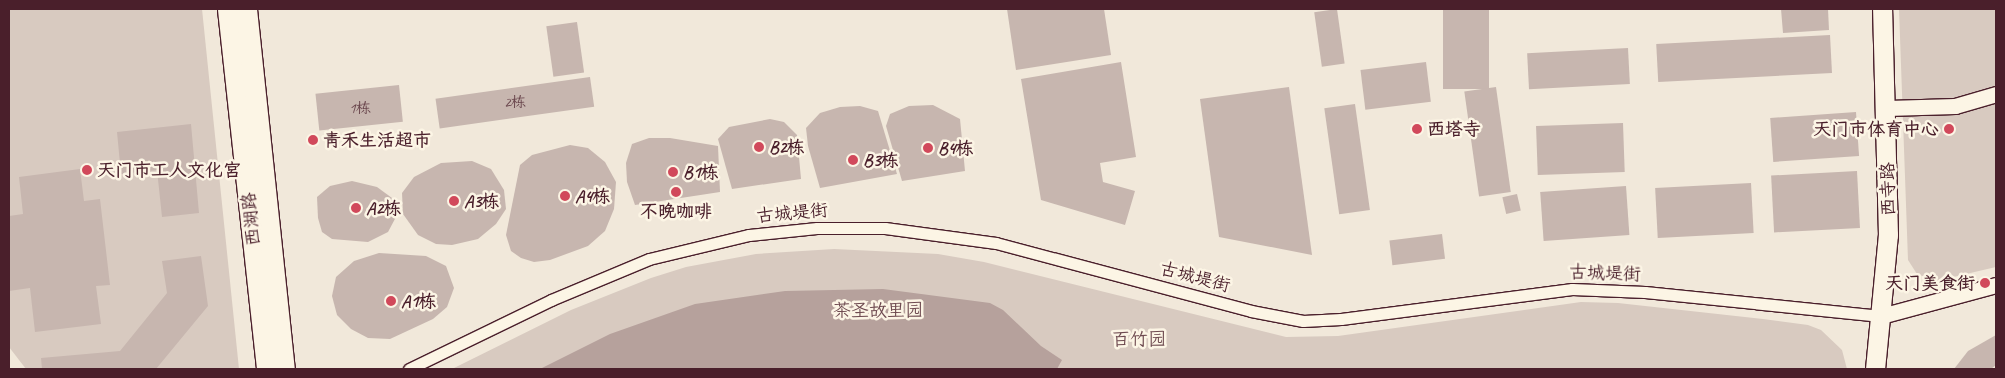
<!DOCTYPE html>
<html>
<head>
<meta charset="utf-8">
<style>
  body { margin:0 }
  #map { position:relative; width:2005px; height:378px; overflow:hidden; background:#f1e8da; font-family:Caveat,"LXGW WenKai TC",sans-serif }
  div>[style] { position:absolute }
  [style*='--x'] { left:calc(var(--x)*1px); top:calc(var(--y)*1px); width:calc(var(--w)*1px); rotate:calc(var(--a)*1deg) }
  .green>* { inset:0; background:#d8cac0 }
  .water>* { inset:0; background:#b6a19c }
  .building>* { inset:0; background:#c7b6af; transform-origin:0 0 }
  .roads { filter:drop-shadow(1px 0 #4a1f2b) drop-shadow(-1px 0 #4a1f2b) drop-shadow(0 1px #4a1f2b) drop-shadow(0 -1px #4a1f2b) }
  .pedestrian>* { height:11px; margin:-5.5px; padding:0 5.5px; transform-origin:5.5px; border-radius:5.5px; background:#fcf5e5 }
  .minor>* { height:15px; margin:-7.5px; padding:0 7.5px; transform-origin:7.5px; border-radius:7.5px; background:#fcf5e5 }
  .tertiary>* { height:19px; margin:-9.5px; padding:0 9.5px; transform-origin:9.5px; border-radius:9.5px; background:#fcf5e5 }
  .secondary>* { height:21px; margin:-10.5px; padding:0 10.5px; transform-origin:10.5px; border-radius:10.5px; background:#fcf5e5 }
  .dots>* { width:14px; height:14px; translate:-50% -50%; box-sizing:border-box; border:2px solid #fcf5e5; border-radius:50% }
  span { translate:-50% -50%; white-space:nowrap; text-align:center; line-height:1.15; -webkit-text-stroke:5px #fcf5e5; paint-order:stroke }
  .number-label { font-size:15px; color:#69454c }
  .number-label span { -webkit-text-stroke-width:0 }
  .poi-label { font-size:18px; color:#4a1f2b; font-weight:700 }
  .left { translate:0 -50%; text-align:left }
  .right { translate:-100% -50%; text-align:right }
  .street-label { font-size:18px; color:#4a1f2b }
  .park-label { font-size:18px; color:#6e4a50 }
  .frame { position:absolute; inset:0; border:10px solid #4a1f2b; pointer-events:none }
</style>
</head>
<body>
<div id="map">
  <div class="green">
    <div style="clip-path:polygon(9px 9px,202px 9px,239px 369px,26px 369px,9px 347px)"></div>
    <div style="clip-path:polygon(1899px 9px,1996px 9px,1996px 267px,1936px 281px,1917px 274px,1908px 260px)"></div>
    <div style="clip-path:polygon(834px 249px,938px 254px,984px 262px,1286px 337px,1338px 336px,1581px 302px,1618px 303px,1763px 319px,1808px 325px,1821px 330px,1842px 350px,1847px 369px,452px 369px,571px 310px,651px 278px,686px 267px,756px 254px)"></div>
  </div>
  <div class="water">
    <div style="clip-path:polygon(883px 289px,990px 303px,1003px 310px,1041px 346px,1062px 360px,1057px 369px,540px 369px,610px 334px,695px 304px,785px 291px)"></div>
  </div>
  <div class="building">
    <div style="clip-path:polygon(1007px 9px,1104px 9px,1111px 55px,1016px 70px)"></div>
    <div style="left:1337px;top:9px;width:55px;height:23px;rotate:82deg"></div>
    <div style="left:1443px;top:9px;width:46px;height:80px"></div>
    <div style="clip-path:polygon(1781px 9px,1828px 9px,1829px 30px,1783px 33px)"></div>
    <div style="left:577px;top:22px;width:51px;height:31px;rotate:82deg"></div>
    <div style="left:1830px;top:35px;width:38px;height:174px;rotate:87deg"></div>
    <div style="left:1628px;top:48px;width:36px;height:101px;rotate:87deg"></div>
    <div style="clip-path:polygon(1121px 62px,1136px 157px,1100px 163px,1103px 182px,1135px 191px,1125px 225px,1041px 200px,1021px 79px)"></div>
    <div style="left:1426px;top:62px;width:40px;height:66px;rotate:83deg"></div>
    <div style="left:590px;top:77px;width:30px;height:156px;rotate:82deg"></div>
    <div style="left:399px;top:85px;width:37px;height:84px;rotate:84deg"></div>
    <div style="clip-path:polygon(1289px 87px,1312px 255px,1219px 237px,1200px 99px)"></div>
    <div style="left:1496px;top:87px;width:106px;height:32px;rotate:82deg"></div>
    <div style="left:1355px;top:104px;width:107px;height:31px;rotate:82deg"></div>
    <div style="clip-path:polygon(933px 105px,960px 119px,965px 171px,902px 181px,886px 126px,890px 114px,909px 106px)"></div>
    <div style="clip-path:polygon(860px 106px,878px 111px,897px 174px,820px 188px,808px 146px,806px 128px,820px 113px,840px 107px)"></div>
    <div style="left:1856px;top:112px;width:44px;height:86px;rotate:86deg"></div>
    <div style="clip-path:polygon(770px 119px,784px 122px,797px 135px,801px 179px,732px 189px,718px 139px,729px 127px)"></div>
    <div style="left:1623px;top:123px;width:49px;height:87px;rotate:88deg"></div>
    <div style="clip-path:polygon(191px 124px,199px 213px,162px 217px,157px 170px,121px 174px,117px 132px)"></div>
    <div style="clip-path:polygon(649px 138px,670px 138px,718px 146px,720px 192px,635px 205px,627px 182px,626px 163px,632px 144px)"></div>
    <div style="clip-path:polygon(570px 145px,588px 148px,605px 162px,616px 182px,614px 209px,605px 231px,588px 246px,550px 260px,534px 262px,521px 258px,511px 251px,506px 235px,520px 165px,532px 155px)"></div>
    <div style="clip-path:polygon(472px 161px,491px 169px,504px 190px,506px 209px,496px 224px,478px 239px,452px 245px,436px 244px,418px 235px,403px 214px,402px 193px,414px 177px,441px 163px)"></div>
    <div style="clip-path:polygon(80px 169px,84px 201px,100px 199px,110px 285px,96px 286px,101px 324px,35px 332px,30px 288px,9px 291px,9px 216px,23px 214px,19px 177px)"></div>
    <div style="left:1857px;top:171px;width:57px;height:86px;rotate:87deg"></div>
    <div style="clip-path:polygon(352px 181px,377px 187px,392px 198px,396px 217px,388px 232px,368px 242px,332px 239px,322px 232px,318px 218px,317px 197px,330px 186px)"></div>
    <div style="left:1751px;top:183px;width:50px;height:96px;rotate:87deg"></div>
    <div style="left:1626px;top:186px;width:49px;height:86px;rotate:86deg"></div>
    <div style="left:1517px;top:194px;width:17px;height:15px;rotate:77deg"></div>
    <div style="left:1442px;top:234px;width:25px;height:53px;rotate:83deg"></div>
    <div style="clip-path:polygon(379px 253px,426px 256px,446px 266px,454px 288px,447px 307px,433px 319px,390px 339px,368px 338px,351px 329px,337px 315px,332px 296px,336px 277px,354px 261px)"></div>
    <div style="clip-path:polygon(201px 256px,208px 306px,156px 369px,42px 369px,41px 358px,120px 351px,167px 293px,162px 261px)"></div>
    <div style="clip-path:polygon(1996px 335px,1996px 365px,1991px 369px,1954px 369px,1968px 351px)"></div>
  </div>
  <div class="roads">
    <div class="pedestrian">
      <div style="--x:409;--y:369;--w:158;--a:-25.9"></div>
      <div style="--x:551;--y:300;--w:106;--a:-22.7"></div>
      <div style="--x:649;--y:259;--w:103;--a:-13.5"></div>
      <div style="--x:749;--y:235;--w:68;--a:-5.9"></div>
      <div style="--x:817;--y:228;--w:68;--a:0"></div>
      <div style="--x:885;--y:228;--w:112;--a:7.7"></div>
      <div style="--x:996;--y:243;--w:264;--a:14.9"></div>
      <div style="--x:1251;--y:311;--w:53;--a:10.9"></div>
      <div style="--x:1303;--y:321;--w:38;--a:-3"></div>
      <div style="--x:1341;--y:319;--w:233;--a:-7.4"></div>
      <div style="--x:1572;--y:289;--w:73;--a:2.4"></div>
      <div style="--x:1645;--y:292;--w:237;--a:5.8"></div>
    </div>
    <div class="minor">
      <div style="--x:1887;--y:108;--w:68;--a:-1.7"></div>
      <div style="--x:1955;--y:106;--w:43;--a:-16.3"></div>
      <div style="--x:1881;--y:316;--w:119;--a:-15.1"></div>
    </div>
    <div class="tertiary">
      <div style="--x:1875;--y:369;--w:135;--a:-84.5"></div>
      <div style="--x:1888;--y:235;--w:226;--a:-91.5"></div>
    </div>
    <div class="secondary">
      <div style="--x:228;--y:9;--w:362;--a:83.8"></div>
      <div style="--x:246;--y:9;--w:362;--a:84"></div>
    </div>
  </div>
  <div class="dots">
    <div style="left:1417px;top:129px;background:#d1495b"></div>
    <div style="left:1949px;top:129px;background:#d1495b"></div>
    <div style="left:313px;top:140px;background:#d1495b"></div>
    <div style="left:759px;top:147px;background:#d1495b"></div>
    <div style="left:928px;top:148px;background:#d1495b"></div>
    <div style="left:853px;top:160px;background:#d1495b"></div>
    <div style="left:87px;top:170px;background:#d1495b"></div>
    <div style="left:673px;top:172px;background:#d1495b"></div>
    <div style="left:676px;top:192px;background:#d1495b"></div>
    <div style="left:565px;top:196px;background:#d1495b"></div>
    <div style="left:454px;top:201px;background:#d1495b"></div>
    <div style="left:356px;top:208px;background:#d1495b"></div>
    <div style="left:1985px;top:283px;background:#d1495b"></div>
    <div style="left:391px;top:301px;background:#d1495b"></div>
  </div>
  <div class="number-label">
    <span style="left:515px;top:103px">2栋</span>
    <span style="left:360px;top:109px">1栋</span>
  </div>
  <div class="poi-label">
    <span class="left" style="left:1427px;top:129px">西塔寺</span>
    <span class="right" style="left:1939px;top:129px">天门市体育中心</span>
    <span class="left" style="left:323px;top:140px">青禾生活超市</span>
    <span class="left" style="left:769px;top:147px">B2栋</span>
    <span class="left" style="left:938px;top:148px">B4栋</span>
    <span class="left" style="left:863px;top:160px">B3栋</span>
    <span class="left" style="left:97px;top:170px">天门市工人文化宫</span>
    <span class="left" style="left:683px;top:172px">B1栋</span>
    <span class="left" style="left:575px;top:196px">A4栋</span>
    <span class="left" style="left:464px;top:201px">A3栋</span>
    <span class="left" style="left:366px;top:208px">A2栋</span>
    <span style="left:676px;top:211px">不晚咖啡</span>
    <span class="right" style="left:1975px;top:283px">天门美食街</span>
    <span class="left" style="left:401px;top:301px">A1栋</span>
  </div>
  <div class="street-label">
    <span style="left:1888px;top:189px;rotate:-91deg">西寺路</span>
    <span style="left:792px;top:213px;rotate:-5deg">古城堤街</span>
    <span style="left:251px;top:219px;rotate:-96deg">西湖路</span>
    <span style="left:1605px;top:273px;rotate:2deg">古城堤街</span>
    <span style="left:1195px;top:277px;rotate:15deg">古城堤街</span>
  </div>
  <div class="park-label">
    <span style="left:878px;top:310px">茶圣故里园</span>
    <span style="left:1139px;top:339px">百竹园</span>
  </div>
  <div class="frame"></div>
</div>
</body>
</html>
